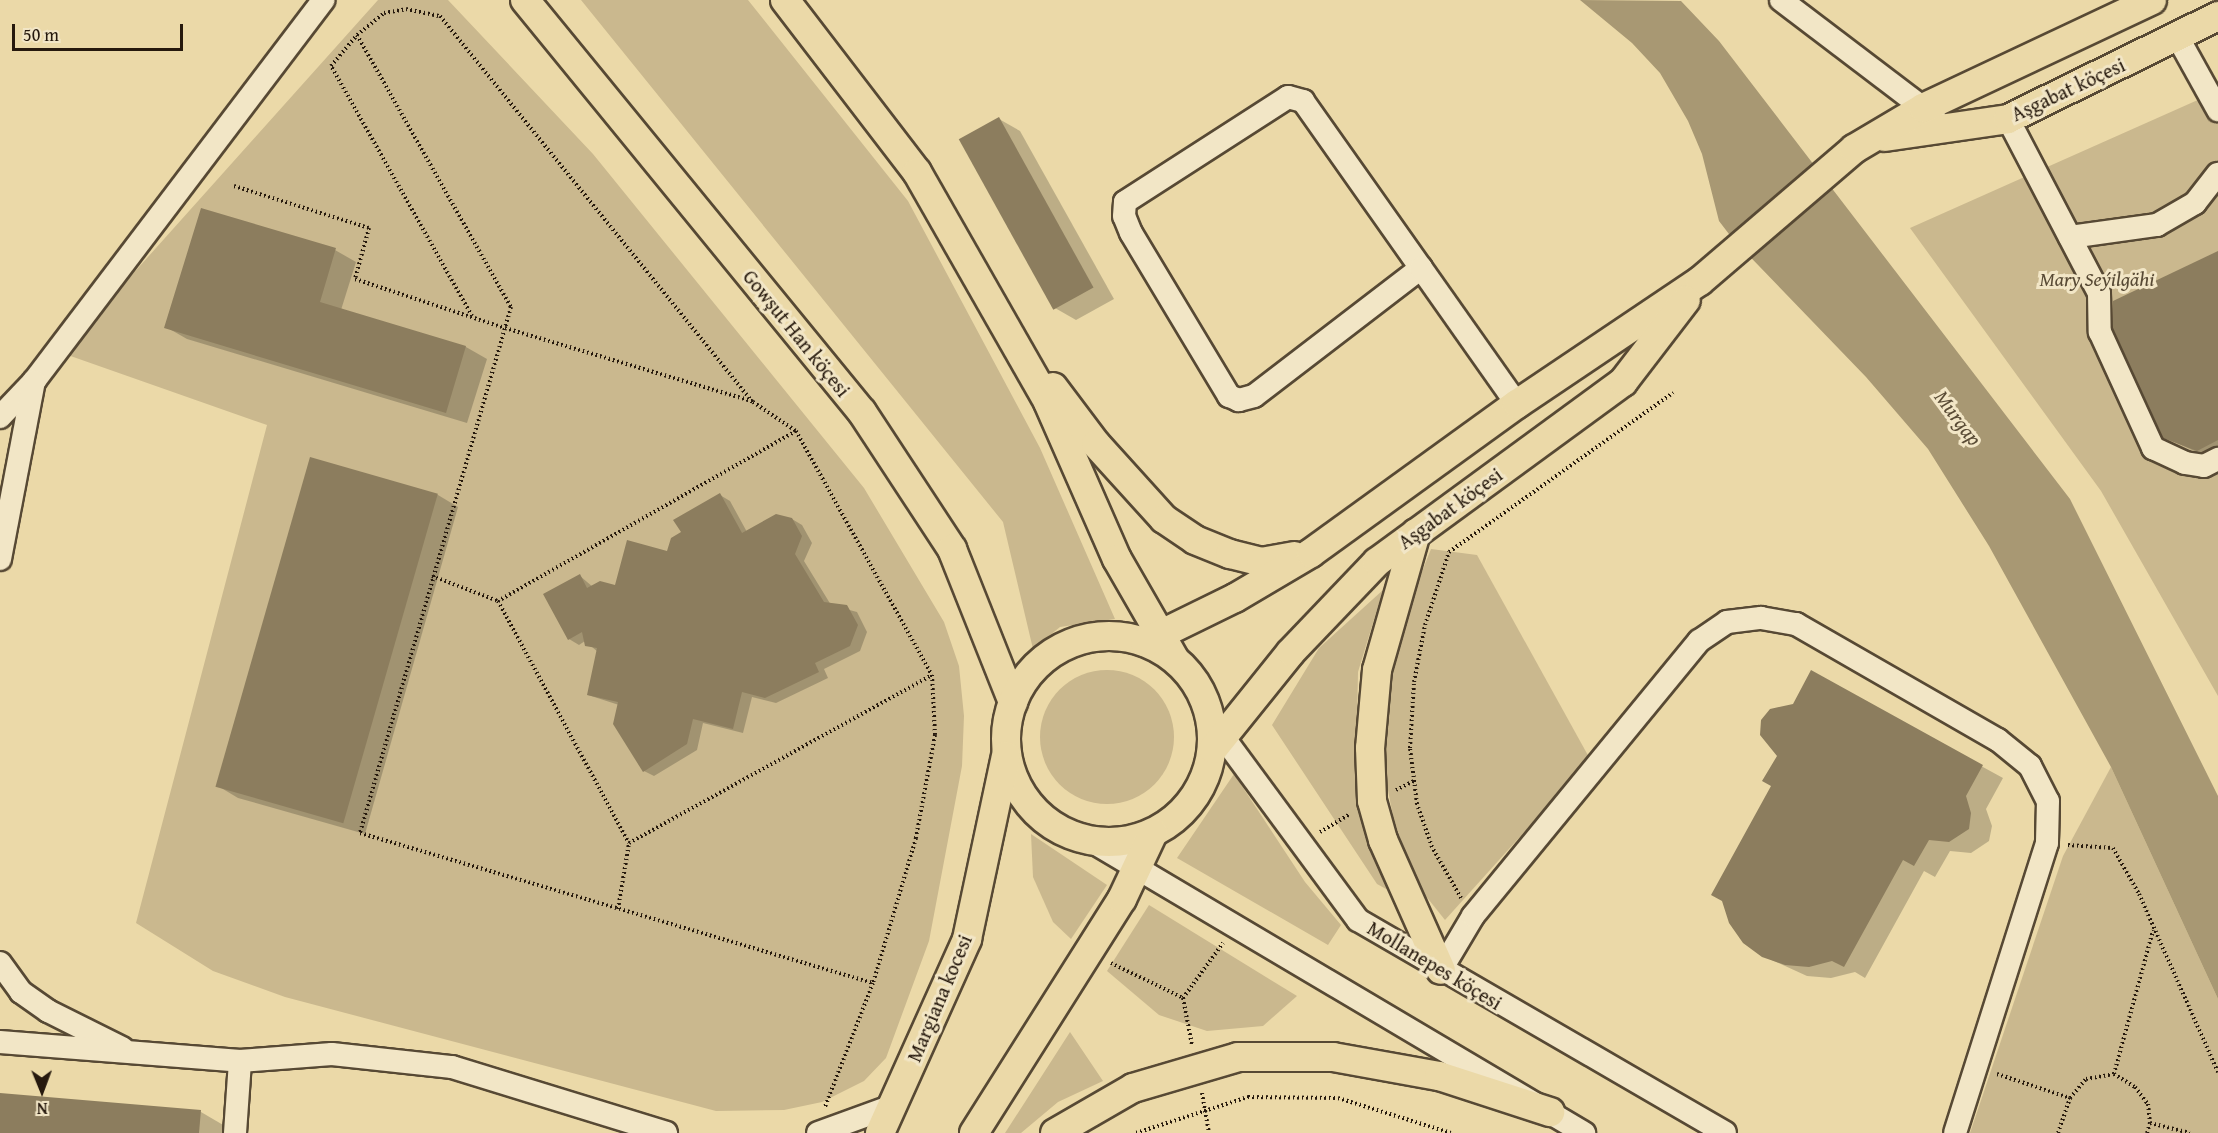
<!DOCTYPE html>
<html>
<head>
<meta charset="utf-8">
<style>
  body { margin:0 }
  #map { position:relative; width:2218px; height:1133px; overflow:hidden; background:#ebd9a8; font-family:"Gentium Book Plus",serif }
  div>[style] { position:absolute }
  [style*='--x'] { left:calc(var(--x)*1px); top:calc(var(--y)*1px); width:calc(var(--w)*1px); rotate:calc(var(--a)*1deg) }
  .green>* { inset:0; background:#cab88e }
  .round { border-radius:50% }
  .water>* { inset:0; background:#a89873 }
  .shadow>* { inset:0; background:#0003 }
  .building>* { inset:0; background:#8c7d5e; transform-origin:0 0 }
  .path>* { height:4px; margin-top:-2px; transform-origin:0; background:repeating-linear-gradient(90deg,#26190d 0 1.5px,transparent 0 4.5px) }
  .roads { filter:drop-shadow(2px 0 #574934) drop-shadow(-2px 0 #574934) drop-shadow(0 2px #574934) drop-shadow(0 -2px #574934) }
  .minor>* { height:22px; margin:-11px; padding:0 11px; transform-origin:11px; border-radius:11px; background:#f2e6c6 }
  .major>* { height:28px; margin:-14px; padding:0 14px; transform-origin:14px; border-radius:14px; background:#ebd9a8 }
  .major>.ring { margin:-14px; padding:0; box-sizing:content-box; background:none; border:28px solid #ebd9a8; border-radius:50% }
  span { translate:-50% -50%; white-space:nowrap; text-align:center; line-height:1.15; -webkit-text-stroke:6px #f2e6c6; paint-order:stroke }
  .street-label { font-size:20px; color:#26190d }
  .park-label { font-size:20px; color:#574934; font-style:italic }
  .water-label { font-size:21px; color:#5a4c36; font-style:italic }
  .north { position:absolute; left:12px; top:1061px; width:60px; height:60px; -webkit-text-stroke:4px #f2e6c6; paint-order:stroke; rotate:179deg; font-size:16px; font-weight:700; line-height:24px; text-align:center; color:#26190d }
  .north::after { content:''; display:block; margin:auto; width:21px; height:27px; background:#26190d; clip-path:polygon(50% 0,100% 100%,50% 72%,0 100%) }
  .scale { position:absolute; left:12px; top:24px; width:171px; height:27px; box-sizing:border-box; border:3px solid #26190d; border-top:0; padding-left:8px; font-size:18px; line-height:21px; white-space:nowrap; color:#26190d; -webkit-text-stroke:4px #f2e6c6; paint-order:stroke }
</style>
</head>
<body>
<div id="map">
  <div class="green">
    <div style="clip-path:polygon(378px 0,448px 0,593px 154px,864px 488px,944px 622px,959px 666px,964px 716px,962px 766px,929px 941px,886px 1058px,864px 1081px,822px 1102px,784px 1110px,716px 1111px,285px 997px,213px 971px,136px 923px,267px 425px,62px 353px)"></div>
    <div style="clip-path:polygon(581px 0,748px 0,908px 201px,1040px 448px,1115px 619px,1060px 627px,1033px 649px,1003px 522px)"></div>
    <div style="clip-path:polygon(2218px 91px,2218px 696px,2101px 491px,1910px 228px)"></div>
    <div style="clip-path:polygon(1431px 549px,1477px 555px,1590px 759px,1445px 920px,1413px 880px,1393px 816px,1378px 739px,1392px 646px)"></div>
    <div style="clip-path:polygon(1383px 590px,1358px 672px,1356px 777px,1370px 825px,1399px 896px,1377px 884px,1272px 725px,1319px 648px)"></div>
    <div class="round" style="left:1040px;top:670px;width:134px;height:134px"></div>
    <div style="clip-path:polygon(2111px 767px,2218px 999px,2218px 1133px,1970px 1133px,2063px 856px)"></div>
    <div style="clip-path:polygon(1234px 774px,1305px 882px,1341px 925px,1328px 945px,1177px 858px)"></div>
    <div style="clip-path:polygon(1031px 834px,1107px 885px,1071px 939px,1053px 922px,1033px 877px)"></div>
    <div style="clip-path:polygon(1149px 905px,1297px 996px,1263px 1026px,1207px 1031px,1159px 1015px,1107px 971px)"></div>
    <div style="clip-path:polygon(1070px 1032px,1103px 1081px,1058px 1102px,1021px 1133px,1005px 1133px)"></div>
  </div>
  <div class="water">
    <div style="clip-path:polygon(1580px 0,1681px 1px,1719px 41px,2070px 499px,2218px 796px,2218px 999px,2111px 767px,1989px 546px,1928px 449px,1866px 377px,1732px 238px,1719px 221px,1702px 154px,1688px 121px,1660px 73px,1632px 43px)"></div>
  </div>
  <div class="shadow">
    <div style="clip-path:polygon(999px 119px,1020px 131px,1114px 299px,1076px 320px,1055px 308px)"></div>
    <div style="clip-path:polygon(335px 250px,356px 262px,341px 310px,466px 347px,487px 359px,467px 423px,187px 339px,166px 327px)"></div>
    <div style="clip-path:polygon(2218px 253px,2218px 462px,2164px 437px)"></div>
    <div style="clip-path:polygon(311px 459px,438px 495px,458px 507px,365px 834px,238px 798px,218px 786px)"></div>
    <div style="clip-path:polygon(720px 495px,730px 501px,747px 532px,792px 519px,802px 525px,812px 543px,804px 561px,831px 605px,857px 612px,867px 632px,860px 651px,824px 669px,828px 678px,776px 703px,752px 697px,743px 733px,703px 723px,697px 750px,654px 776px,644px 771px,619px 705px,588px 695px,598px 652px,585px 641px,579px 645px,569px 639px,580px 576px,593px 587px,617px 587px,668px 553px)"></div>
    <div style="clip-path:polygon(1811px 673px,2003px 778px,1986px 809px,1992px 826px,1989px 841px,1971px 853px,1950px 851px,1935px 877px,1924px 871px,1865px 978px,1855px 972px,1831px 978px,1807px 976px,1763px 956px,1778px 756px,1794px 705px)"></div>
    <div style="clip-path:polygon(0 1094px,201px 1112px,230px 1129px,230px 1133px,0 1133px)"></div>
  </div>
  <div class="building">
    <div style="left:999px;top:117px;width:195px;height:46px;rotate:61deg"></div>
    <div style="clip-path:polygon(201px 208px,336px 248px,320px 302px,466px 346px,446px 413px,164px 328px)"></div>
    <div style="clip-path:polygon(2218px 251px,2218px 440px,2197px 451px,2163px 438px,2113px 329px,2113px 301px)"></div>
    <div style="left:310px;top:457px;width:133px;height:343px;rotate:16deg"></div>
    <div style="clip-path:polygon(720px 493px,742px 533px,776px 514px,792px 518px,802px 536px,795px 554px,824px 602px,847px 605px,858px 625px,850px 646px,815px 663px,819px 672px,765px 698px,742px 692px,733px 729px,693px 719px,687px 744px,643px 772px,613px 724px,618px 702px,587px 695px,597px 648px,585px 646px,582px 632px,568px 640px,543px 594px,580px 574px,587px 588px,600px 581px,615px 585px,627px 540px,667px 551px,671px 538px,681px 532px,673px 520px)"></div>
    <div style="clip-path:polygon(1811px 670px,1983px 765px,1966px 796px,1971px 813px,1969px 829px,1949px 842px,1929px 840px,1914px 866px,1903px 860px,1844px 967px,1832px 961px,1809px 967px,1785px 965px,1762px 957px,1743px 943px,1729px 923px,1722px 901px,1711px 895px,1771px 786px,1762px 781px,1777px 756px,1760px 735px,1761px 720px,1770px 709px,1793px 704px)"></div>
    <div style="clip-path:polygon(0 1093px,201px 1110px,199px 1133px,0 1133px)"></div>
  </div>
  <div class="path">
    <div style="--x:357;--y:35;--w:313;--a:60.5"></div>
    <div style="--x:511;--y:307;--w:547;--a:106.02"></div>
    <div style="--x:360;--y:833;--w:534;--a:16.3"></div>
    <div style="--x:234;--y:186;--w:141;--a:17.3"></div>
    <div style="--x:369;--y:228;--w:53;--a:105.4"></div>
    <div style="--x:355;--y:279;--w:158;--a:18.1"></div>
    <div style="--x:505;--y:328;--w:258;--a:16.5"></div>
    <div style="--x:472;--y:316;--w:287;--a:-119.4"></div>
    <div style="--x:331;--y:66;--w:40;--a:-50"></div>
    <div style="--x:357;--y:35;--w:35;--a:-39"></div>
    <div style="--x:384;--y:13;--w:22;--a:-10"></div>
    <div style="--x:406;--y:9;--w:35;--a:12"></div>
    <div style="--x:440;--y:16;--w:497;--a:51"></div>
    <div style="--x:753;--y:402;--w:52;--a:34"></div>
    <div style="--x:796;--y:431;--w:279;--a:60.9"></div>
    <div style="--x:932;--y:675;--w:60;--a:87.1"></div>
    <div style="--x:935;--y:735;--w:105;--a:100.5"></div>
    <div style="--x:916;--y:838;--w:151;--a:106.5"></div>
    <div style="--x:873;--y:983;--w:133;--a:111.2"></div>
    <div style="--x:796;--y:431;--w:343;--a:150.3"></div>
    <div style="--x:498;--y:601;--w:275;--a:61.6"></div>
    <div style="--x:629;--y:843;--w:346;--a:-29"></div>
    <div style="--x:432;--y:576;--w:71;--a:20.7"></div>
    <div style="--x:1396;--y:790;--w:20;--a:-27"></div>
    <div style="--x:1320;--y:832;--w:35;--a:-31"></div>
    <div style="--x:2068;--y:845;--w:45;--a:3.8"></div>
    <div style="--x:2113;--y:848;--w:53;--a:60.5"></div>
    <div style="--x:2139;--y:894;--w:195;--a:66.1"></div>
    <div style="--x:1461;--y:898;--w:59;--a:-119.6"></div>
    <div style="--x:1432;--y:847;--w:46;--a:-109.2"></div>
    <div style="--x:1417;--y:804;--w:56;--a:-97.1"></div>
    <div style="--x:1410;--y:748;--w:66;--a:-86.5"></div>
    <div style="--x:1414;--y:682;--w:58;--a:-79.1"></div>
    <div style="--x:1425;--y:625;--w:77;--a:-71.8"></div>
    <div style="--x:1449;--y:552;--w:275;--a:-35.4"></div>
    <div style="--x:618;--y:909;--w:67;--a:-80.5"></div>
    <div style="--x:1111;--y:963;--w:80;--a:25.9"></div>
    <div style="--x:1183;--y:998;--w:68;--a:-54"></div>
    <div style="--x:1183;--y:998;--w:48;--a:79.2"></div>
    <div style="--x:1997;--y:1074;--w:77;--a:18.2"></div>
    <div style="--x:2070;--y:1098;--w:25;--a:-50"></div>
    <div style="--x:2086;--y:1079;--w:28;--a:-10"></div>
    <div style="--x:2114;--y:1074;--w:25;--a:32"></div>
    <div style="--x:2135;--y:1087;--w:21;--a:53"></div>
    <div style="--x:2148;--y:1104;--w:19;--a:84"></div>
    <div style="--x:2150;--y:1123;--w:41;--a:14"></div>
    <div style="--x:2114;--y:1074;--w:149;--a:-74.8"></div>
    <div style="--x:1202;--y:1093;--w:41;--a:80.1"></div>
    <div style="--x:1136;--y:1133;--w:118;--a:-17.8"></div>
    <div style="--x:1248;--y:1097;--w:90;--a:0.6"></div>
    <div style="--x:1338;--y:1098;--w:118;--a:17.2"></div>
    <div style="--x:2058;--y:1133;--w:37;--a:-71"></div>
    <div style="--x:2147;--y:1133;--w:10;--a:-73"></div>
  </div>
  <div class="roads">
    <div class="minor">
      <div style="--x:1781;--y:0;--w:192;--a:37.2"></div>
      <div style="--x:2177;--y:36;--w:85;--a:61"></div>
      <div style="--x:2008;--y:119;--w:196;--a:62.4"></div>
      <div style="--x:2099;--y:293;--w:39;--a:89"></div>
      <div style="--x:2100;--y:332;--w:128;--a:65.4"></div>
      <div style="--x:2153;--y:448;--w:35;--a:25"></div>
      <div style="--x:2185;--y:463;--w:19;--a:9"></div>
      <div style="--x:2204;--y:466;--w:16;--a:-27"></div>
      <div style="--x:2070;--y:237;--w:88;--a:-7.9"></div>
      <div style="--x:2157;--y:225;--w:44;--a:-30.1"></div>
      <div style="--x:2195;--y:203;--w:37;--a:-52"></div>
      <div style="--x:1421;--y:268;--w:210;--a:142.5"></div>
      <div style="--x:1254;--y:396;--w:16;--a:165"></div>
      <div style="--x:1239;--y:400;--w:11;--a:-158"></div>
      <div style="--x:1229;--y:396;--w:190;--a:-121"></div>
      <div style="--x:1131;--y:233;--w:18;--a:-112"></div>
      <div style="--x:1124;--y:216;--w:14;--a:-86"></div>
      <div style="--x:1125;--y:202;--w:194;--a:-32.8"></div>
      <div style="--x:1288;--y:97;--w:16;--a:15"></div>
      <div style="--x:1303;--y:101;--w:204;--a:54.8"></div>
      <div style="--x:1421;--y:268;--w:166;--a:54.8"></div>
      <div style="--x:0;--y:417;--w:51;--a:-46.6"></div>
      <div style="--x:35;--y:380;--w:477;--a:-52.8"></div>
      <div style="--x:0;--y:559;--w:181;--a:-79.2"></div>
      <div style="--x:1212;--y:722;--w:246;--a:53.6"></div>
      <div style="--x:1358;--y:920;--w:424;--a:30.1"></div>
      <div style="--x:1093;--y:842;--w:571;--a:30.65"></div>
      <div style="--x:0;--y:963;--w:36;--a:54"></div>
      <div style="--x:21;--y:992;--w:33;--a:35"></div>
      <div style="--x:48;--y:1011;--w:83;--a:26.6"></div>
      <div style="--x:1441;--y:970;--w:63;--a:-59.3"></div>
      <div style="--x:1473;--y:916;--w:356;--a:-50.6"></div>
      <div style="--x:1699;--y:641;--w:34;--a:-34"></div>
      <div style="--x:1727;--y:622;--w:34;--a:-7"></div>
      <div style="--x:1761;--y:618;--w:36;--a:10"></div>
      <div style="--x:1796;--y:624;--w:233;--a:29.9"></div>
      <div style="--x:1998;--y:740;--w:41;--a:39.1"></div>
      <div style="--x:2030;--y:766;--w:39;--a:63"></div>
      <div style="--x:2048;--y:801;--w:42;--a:91.4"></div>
      <div style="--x:2047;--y:843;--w:304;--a:107.6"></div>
      <div style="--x:0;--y:1042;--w:241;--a:4.5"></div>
      <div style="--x:240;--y:1061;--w:92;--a:-4.4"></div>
      <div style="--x:332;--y:1054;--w:121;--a:6.2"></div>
      <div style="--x:452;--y:1067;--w:224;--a:17.1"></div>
      <div style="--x:235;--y:1133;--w:72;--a:-86"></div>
      <div style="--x:818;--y:1133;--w:79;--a:-20"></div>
    </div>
    <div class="major">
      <div style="--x:525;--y:0;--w:532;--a:50.72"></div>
      <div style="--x:862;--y:412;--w:164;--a:56.7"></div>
      <div style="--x:952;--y:549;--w:165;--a:68.3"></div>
      <div style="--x:785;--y:0;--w:217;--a:52.5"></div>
      <div style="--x:917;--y:172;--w:265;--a:60.3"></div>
      <div style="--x:1048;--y:402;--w:171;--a:66.3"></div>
      <div style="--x:1117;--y:559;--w:114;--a:60.1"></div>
      <div style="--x:1885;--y:137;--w:124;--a:-8.3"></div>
      <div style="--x:2008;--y:119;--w:234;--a:-26.1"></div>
      <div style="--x:1053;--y:387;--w:71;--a:53"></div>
      <div style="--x:1096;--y:444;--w:101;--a:47.8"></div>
      <div style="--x:1164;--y:519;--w:37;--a:34"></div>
      <div style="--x:1195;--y:540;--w:38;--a:22"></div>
      <div style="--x:1230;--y:554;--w:32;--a:14"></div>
      <div style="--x:1261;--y:562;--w:34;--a:-10"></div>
      <div style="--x:1416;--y:533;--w:142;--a:105.9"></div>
      <div style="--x:1377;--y:670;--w:78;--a:95.1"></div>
      <div style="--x:1370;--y:748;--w:53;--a:87.8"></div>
      <div style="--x:1372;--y:801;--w:41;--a:74.2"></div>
      <div style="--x:1383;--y:840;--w:142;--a:66"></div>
      <div class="ring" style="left:1006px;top:636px;width:178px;height:178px"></div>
      <div style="--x:1145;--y:642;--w:100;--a:-26.1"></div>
      <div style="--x:1235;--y:598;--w:88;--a:-30.6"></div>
      <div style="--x:1311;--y:553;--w:254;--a:-35.9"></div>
      <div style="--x:1517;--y:404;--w:220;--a:-33.9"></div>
      <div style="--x:1700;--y:281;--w:203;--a:-40.6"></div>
      <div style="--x:1854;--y:149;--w:80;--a:-30.7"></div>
      <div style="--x:1923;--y:108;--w:253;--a:-25.2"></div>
      <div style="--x:1213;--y:749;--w:124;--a:-51.2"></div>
      <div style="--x:1291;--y:652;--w:124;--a:-46.3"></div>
      <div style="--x:1377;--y:562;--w:305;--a:-36.2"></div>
      <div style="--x:1623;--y:382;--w:103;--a:-52.5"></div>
      <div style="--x:880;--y:1133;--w:213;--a:-65.8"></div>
      <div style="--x:967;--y:939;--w:187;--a:-78"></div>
      <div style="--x:974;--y:1133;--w:277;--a:-57.7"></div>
      <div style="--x:1122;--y:899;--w:73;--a:-64.8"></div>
      <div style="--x:1055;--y:1133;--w:90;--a:-30"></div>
      <div style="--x:1133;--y:1088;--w:109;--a:-16.4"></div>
      <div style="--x:1238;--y:1057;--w:95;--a:0"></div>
      <div style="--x:1333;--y:1057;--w:108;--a:10.2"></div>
      <div style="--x:1439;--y:1076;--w:117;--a:18"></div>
    </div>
  </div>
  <div class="street-label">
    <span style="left:2068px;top:89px;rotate:-25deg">Aşgabat köçesi</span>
    <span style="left:797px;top:333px;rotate:51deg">Gowşut Han köçesi</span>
    <span style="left:1450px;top:508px;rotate:-36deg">Aşgabat köçesi</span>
    <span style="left:1435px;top:965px;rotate:31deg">Mollanepes köçesi</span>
    <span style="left:939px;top:998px;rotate:-67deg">Margiana kocesi</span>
  </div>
  <div class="park-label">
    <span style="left:2097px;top:278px">Mary Seýilgähi</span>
  </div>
  <div class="water-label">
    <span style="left:1958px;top:418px;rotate:53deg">Murgap</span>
  </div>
  <div class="north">N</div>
  <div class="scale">50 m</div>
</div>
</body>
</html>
